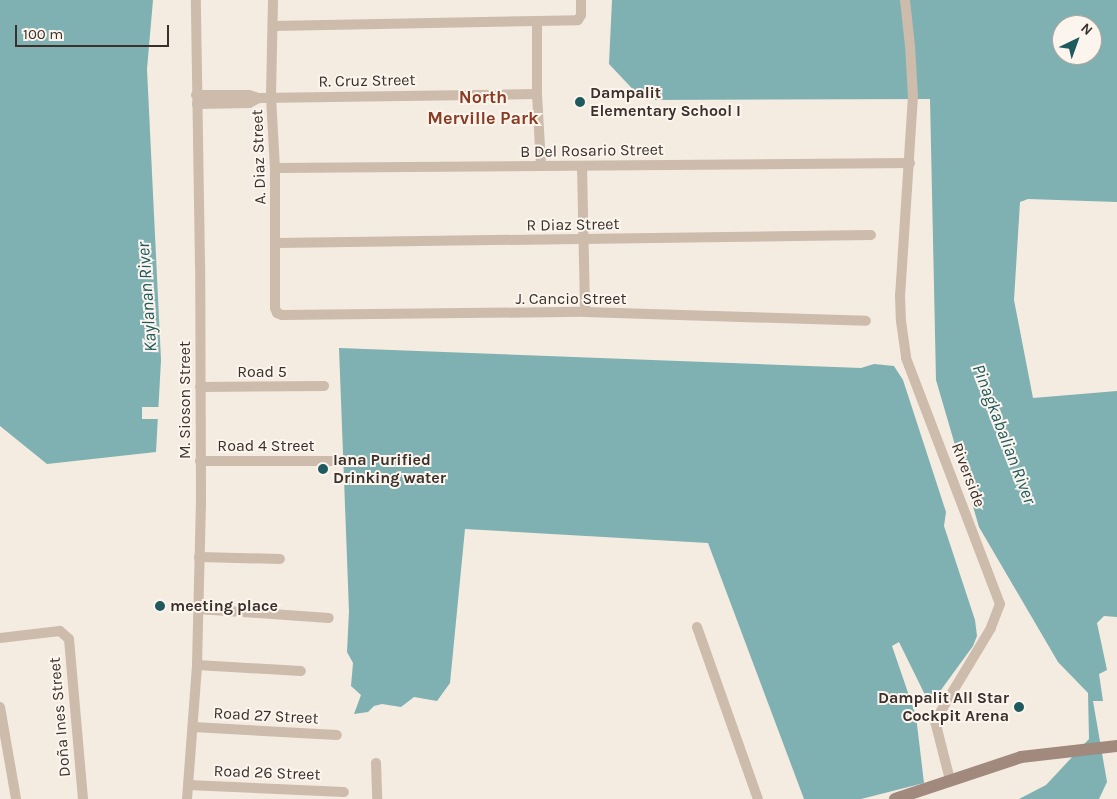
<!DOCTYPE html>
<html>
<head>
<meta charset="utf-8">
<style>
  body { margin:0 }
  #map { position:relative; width:1117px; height:799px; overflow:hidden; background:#f4ebe1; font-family:Karla,sans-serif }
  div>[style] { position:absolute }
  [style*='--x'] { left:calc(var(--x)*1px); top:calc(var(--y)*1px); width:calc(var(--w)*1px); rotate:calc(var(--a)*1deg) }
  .water>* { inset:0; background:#7fb0b2 }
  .pier>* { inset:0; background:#f4ebe1; transform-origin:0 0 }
  .minor>* { height:10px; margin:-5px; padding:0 5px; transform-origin:5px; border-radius:5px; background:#cdbbac }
  .secondary>* { height:12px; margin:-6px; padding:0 6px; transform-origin:6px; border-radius:6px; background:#a18a7d }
  .dots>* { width:14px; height:14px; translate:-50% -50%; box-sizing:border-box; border:2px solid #fbf5ee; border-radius:50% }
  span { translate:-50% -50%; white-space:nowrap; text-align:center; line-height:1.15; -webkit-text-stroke:4px #fbf5ee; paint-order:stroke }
  .street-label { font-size:16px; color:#3b302b }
  .poi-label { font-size:16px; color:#3b302b; font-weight:700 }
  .left { translate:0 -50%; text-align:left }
  .right { translate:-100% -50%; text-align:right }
  .neighbourhood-label { font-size:18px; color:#8c3b22; font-weight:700 }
  .water-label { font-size:18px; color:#1f5a5e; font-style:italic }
  .north { position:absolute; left:1052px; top:15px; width:50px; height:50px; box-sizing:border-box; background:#fbf5ee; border:1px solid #aea6a0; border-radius:50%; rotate:42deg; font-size:14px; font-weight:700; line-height:20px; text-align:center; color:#3b302b }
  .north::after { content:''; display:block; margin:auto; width:18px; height:22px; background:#1f5a5e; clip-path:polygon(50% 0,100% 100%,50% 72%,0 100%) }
  .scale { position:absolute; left:15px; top:25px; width:154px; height:22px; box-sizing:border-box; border:2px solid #3b302b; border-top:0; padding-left:6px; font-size:15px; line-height:18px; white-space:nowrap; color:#3b302b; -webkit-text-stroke:4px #fbf5ee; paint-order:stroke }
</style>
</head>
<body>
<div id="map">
  <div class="water">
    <div style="clip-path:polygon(0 0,153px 0,147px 69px,161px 360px,156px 452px,47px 464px,0 426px)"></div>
    <div style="clip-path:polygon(evenodd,612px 0,1117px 0,1117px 202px,1028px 199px,1020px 202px,1014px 300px,1033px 398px,1117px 391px,1117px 617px,1104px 616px,1097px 623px,1107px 670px,1099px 674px,1103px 701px,1093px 701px,1107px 782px,1099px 799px,1019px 799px,1046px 785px,1089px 739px,1088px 693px,1058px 662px,979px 527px,936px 380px,930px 99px,643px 100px,609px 64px,612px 0,1062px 25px,1092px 25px,1092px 55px,1062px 55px,1062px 25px)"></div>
    <div style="clip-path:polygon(339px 348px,861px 368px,874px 364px,894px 366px,903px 380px,946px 512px,944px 526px,975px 620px,977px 636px,973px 646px,930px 705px,899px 642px,892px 646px,916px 716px,924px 783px,861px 799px,804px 799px,708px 543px,465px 529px,450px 683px,437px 701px,414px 697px,401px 707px,382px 704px,374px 706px,368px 712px,354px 714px,361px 695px,351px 686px,353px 663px,347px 652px,349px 611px)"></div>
  </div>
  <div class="pier">
    <div style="left:160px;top:407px;width:12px;height:18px;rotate:90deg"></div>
  </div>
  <div class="minor">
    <div style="--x:273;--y:0;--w:97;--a:91.2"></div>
    <div style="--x:271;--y:97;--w:71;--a:86.8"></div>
    <div style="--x:275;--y:168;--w:140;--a:90"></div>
    <div style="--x:275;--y:308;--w:5;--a:68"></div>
    <div style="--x:277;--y:313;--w:5;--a:22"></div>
    <div style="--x:282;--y:315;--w:303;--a:-0.6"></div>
    <div style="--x:585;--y:312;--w:281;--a:1.8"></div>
    <div style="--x:905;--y:0;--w:46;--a:83.8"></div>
    <div style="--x:910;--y:46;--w:50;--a:86.6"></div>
    <div style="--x:913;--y:96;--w:199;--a:93.7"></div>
    <div style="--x:900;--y:295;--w:26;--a:88"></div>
    <div style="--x:901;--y:321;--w:37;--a:82"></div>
    <div style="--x:906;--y:358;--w:263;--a:69.1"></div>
    <div style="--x:1000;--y:604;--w:26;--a:111"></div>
    <div style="--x:991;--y:628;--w:109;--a:121.1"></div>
    <div style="--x:935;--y:721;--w:61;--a:75.7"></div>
    <div style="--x:537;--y:21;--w:73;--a:90"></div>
    <div style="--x:537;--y:94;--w:72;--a:86.8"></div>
    <div style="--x:273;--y:26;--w:305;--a:-1.1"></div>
    <div style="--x:578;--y:20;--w:6;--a:-59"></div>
    <div style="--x:581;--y:15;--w:15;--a:-90"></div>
    <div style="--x:196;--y:95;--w:53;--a:0"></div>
    <div style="--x:249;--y:95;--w:10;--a:17"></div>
    <div style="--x:259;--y:98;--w:278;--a:-0.8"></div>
    <div style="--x:197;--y:104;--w:52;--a:-1.1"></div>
    <div style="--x:249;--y:103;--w:11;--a:-27"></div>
    <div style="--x:582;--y:166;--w:146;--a:88.8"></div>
    <div style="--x:275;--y:168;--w:635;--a:-0.45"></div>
    <div style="--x:277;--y:243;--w:594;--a:-0.77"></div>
    <div style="--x:200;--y:387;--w:124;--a:-0.5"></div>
    <div style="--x:200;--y:461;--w:133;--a:0"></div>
    <div style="--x:199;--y:557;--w:81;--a:1.4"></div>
    <div style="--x:198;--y:609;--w:131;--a:3.9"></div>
    <div style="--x:697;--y:627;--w:182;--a:70.5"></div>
    <div style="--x:0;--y:638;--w:60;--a:-6.7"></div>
    <div style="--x:60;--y:631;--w:12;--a:42"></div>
    <div style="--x:69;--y:639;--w:161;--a:85"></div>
    <div style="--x:197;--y:665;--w:104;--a:3.3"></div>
    <div style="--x:0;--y:707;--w:93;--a:80.1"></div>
    <div style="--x:193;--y:727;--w:144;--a:3.2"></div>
    <div style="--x:376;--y:763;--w:36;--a:88"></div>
    <div style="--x:188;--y:785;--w:156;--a:2.6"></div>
    <div style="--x:187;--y:799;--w:134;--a:-85.7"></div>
    <div style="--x:197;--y:665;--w:162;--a:-88.6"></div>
    <div style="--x:201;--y:503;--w:238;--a:-90.2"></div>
    <div style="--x:200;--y:265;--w:265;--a:-90.9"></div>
  </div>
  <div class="secondary">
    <div style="--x:895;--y:799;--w:133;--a:-18.4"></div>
    <div style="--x:1021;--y:757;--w:97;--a:-6.5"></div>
  </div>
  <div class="dots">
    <div style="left:580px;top:102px;background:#1f5a5e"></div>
    <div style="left:323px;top:469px;background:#1f5a5e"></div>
    <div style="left:160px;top:606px;background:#1f5a5e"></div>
    <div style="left:1019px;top:707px;background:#1f5a5e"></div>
  </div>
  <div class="street-label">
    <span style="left:367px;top:81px;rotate:-1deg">R. Cruz Street</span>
    <span style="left:592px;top:151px;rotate:-1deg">B Del Rosario Street</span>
    <span style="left:259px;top:157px;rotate:-92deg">A. Diaz Street</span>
    <span style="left:573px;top:225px;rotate:-1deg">R Diaz Street</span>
    <span style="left:571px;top:299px">J. Cancio Street</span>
    <span style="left:262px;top:372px">Road 5</span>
    <span style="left:185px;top:400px;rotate:-90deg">M. Sioson Street</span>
    <span style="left:266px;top:446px">Road 4 Street</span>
    <span style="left:968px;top:475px;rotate:69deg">Riverside</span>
    <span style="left:266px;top:716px;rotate:3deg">Road 27 Street</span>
    <span style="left:60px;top:717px;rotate:-95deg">Doña Ines Street</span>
    <span style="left:267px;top:773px;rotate:2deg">Road 26 Street</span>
  </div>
  <div class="poi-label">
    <span class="left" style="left:590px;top:102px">Dampalit<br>Elementary School I</span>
    <span class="left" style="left:333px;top:469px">Iana Purified<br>Drinking water</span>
    <span class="left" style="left:170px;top:606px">meeting place</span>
    <span class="right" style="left:1009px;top:707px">Dampalit All Star<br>Cockpit Arena</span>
  </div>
  <div class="neighbourhood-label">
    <span style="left:483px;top:108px">North<br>Merville Park</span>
  </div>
  <div class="water-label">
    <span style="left:147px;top:297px;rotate:-94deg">Kaylanan River</span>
    <span style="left:1004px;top:434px;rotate:69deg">Pinagkabalian River</span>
  </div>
  <div class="north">N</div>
  <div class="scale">100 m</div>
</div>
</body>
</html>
